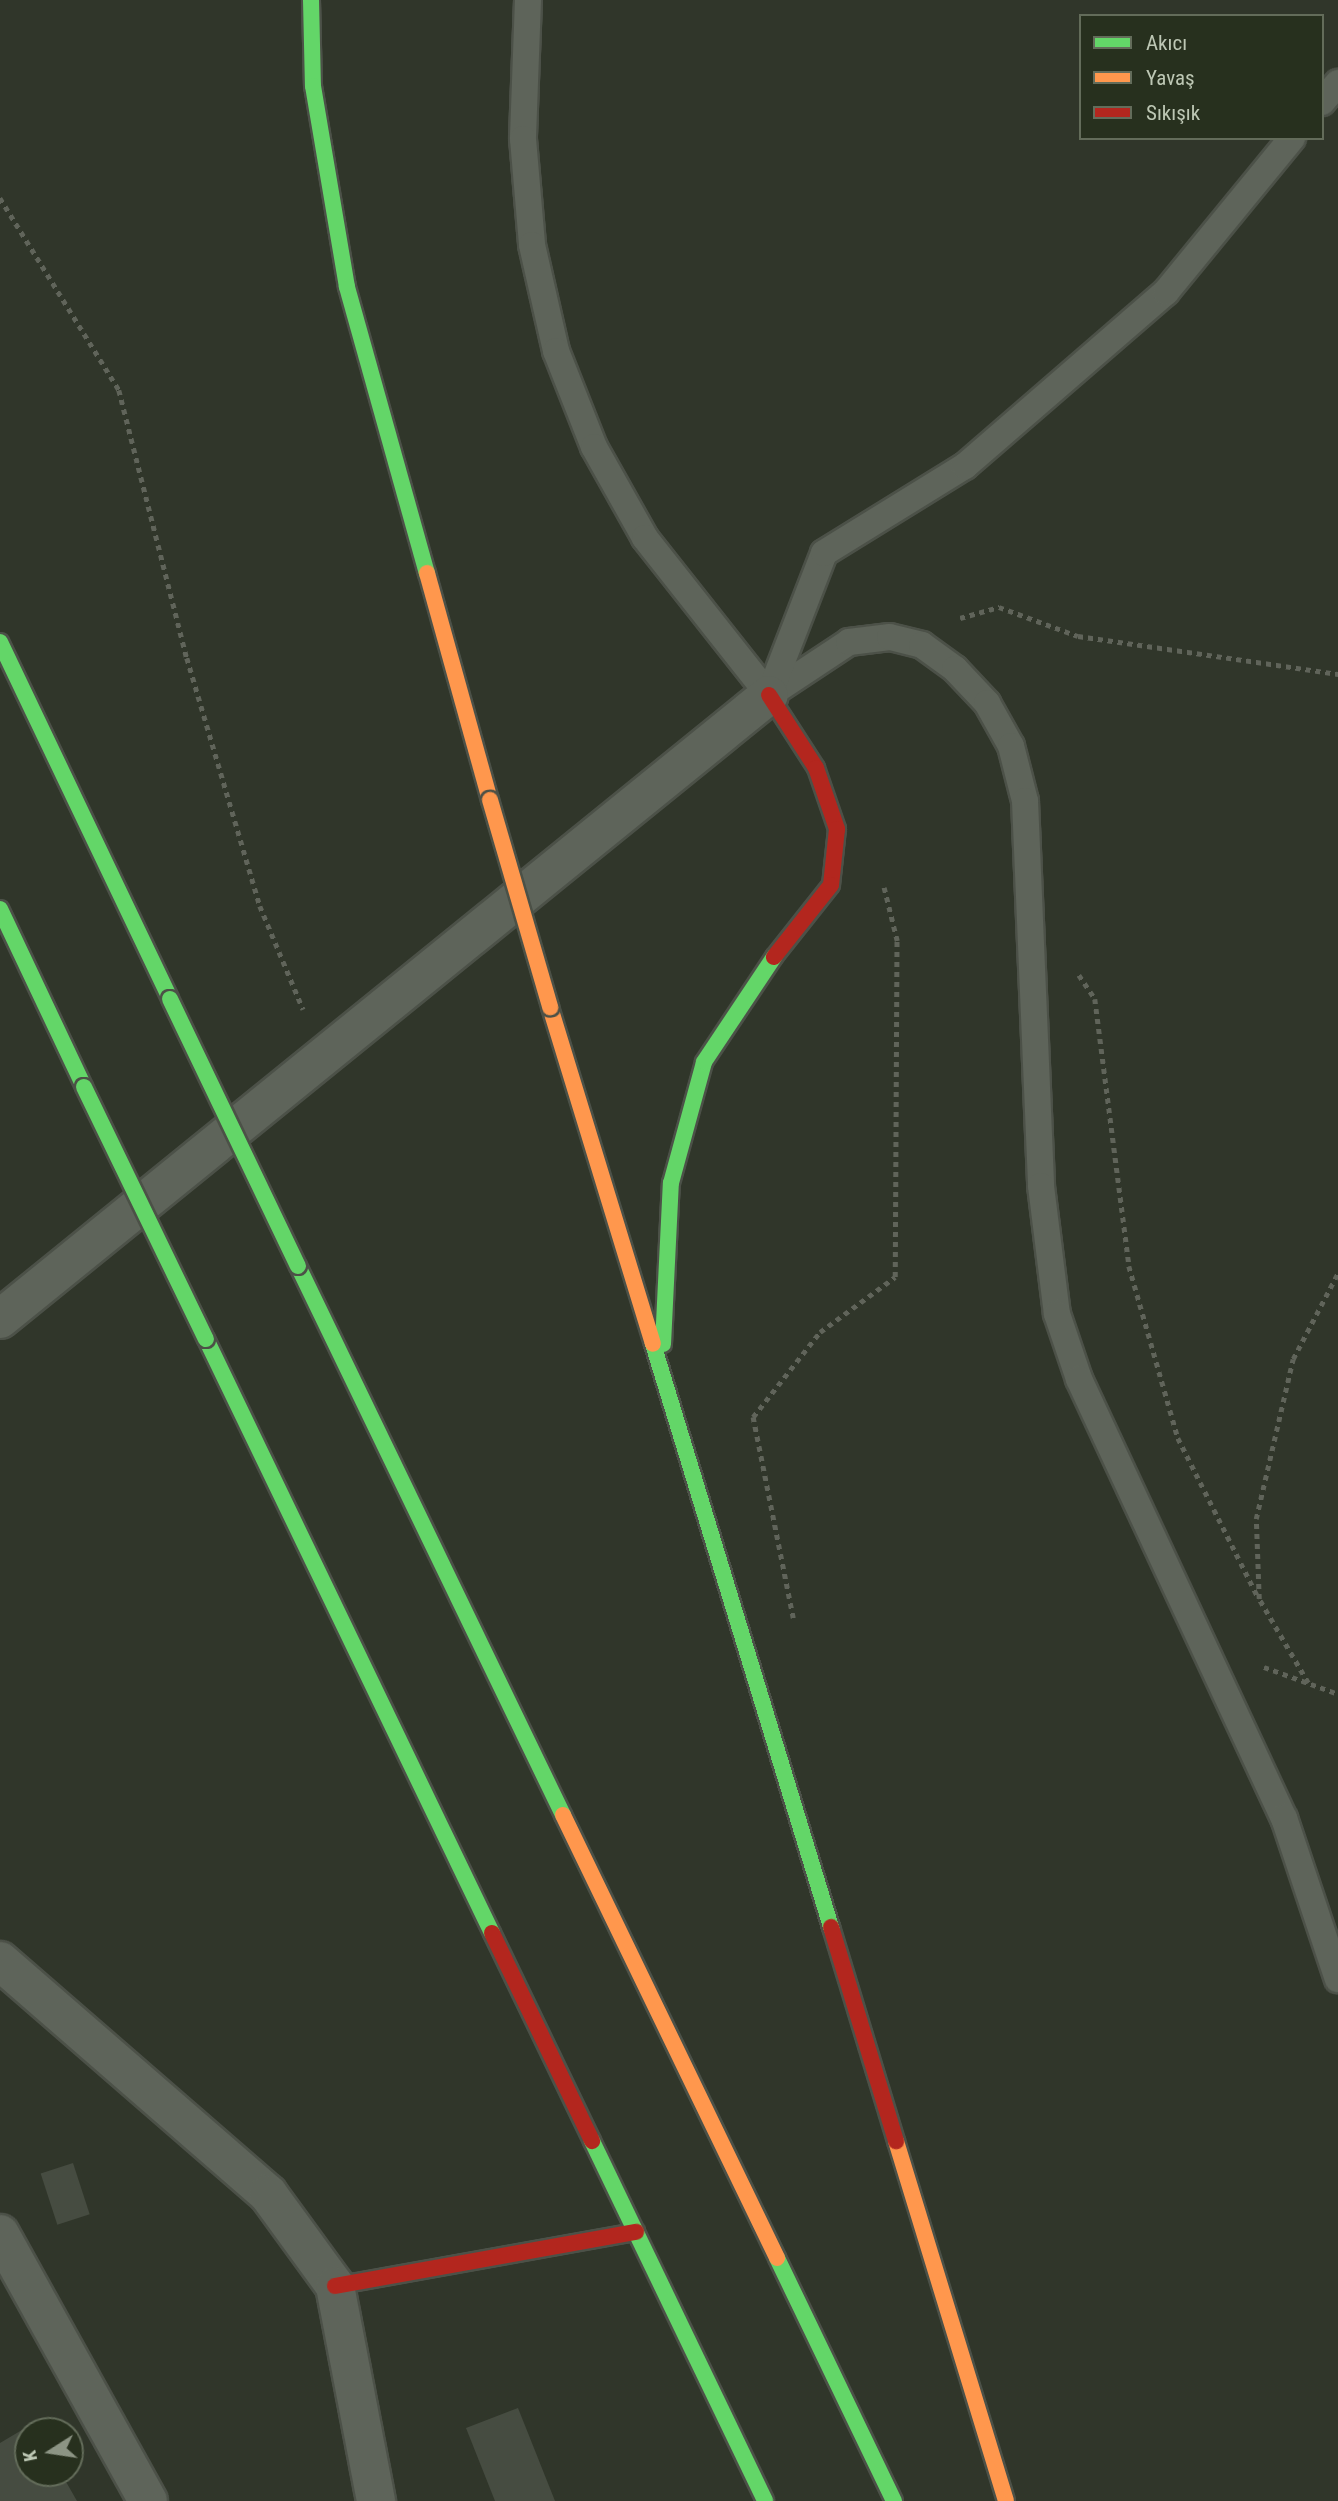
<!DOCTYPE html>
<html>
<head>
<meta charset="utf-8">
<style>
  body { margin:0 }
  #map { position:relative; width:1338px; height:2501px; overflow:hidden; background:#30362a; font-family:"Roboto Condensed",sans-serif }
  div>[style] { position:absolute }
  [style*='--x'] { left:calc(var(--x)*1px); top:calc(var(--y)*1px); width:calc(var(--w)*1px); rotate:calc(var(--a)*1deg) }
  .building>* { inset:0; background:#464c41; transform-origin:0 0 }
  .path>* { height:4.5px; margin-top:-2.25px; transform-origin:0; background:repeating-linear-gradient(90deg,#60645a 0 5px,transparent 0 10px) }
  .roads { filter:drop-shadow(2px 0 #4c5148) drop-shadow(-2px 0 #4c5148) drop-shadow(0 2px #4c5148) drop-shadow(0 -2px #4c5148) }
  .lane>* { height:26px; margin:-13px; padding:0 13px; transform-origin:13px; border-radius:13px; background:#5e645a }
  .street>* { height:38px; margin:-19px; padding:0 19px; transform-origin:19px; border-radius:19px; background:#5e645a }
  .fast>* { height:16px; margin:-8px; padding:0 8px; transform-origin:8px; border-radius:8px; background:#63d668 }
  .slow>* { height:16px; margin:-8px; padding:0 8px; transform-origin:8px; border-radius:8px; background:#ff974d }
  .jam>* { height:16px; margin:-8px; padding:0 8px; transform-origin:8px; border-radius:8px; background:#b3261e }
  .bridges { filter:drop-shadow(2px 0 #4c5147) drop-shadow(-2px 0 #4c5147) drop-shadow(0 2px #4c5147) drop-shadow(0 -2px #4c5147) }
  .fast-bridge>* { height:16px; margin:-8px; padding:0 8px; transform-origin:8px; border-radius:8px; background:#63d668 }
  .slow-bridge>* { height:16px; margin:-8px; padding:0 8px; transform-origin:8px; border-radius:8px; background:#ff974d }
  span { translate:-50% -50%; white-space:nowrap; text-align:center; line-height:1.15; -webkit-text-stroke:7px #27301e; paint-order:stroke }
  .legend { position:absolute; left:1079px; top:14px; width:245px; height:126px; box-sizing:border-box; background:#27301e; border:2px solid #636c5a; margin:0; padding:9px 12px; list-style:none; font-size:21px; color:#bdc7b4 }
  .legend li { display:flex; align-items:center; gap:14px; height:35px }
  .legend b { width:35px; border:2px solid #636c5a }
  .north { position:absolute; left:14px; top:2417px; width:70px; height:70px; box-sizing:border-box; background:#27301e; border:2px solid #636c5a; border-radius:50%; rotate:258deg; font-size:19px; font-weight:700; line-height:28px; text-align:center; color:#bdc7b4 }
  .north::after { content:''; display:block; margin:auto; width:24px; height:32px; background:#8c9484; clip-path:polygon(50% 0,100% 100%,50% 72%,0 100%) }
</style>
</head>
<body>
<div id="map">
  <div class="building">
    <div style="left:73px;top:2163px;width:54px;height:34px;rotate:72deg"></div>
    <div style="clip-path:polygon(518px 2408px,555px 2501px,495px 2501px,466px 2428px)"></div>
    <div style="clip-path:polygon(32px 2424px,28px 2473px,61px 2473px,77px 2501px,0 2501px,0 2443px)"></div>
  </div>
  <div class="path">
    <div style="--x:0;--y:198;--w:226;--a:58.2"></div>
    <div style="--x:119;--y:390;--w:276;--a:75.8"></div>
    <div style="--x:187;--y:658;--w:259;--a:73.6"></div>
    <div style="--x:260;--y:906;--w:112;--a:67.3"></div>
    <div style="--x:960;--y:618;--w:41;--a:-15.8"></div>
    <div style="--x:999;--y:607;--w:84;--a:20.2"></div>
    <div style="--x:1078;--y:636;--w:263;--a:8.3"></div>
    <div style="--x:1079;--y:975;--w:29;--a:56"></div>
    <div style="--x:1095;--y:999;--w:269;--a:82.7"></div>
    <div style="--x:1129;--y:1266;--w:179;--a:74.1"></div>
    <div style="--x:1178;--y:1438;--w:180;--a:63.3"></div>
    <div style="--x:793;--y:1618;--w:205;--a:-101.3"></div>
    <div style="--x:753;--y:1417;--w:108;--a:-51.8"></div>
    <div style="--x:820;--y:1332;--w:93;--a:-36.3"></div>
    <div style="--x:895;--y:1277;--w:336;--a:-89.7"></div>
    <div style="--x:897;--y:941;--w:55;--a:-103.8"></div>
    <div style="--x:1264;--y:1667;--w:79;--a:20"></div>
    <div style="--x:1308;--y:1683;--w:97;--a:-120.3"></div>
    <div style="--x:1259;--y:1599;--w:80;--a:-92.1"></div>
    <div style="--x:1256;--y:1519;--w:164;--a:-77"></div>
    <div style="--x:1293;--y:1359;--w:97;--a:-62.4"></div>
  </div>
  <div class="roads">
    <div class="lane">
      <div style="--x:528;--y:0;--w:139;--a:92.1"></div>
      <div style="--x:523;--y:139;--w:106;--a:85.1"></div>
      <div style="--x:532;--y:245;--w:109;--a:77.2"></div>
      <div style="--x:556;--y:351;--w:103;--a:68.4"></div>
      <div style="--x:594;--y:447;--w:104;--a:60.7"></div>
      <div style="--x:645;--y:538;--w:200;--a:51.7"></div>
      <div style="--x:1322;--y:102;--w:25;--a:-50"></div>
      <div style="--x:769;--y:695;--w:96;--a:-33.5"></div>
      <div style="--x:849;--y:642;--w:41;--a:-7"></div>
      <div style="--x:890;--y:637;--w:33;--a:14"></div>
      <div style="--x:922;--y:645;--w:41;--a:36"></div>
      <div style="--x:955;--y:669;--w:47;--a:46.7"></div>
      <div style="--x:987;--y:703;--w:49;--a:60.8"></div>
      <div style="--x:1011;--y:746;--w:57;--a:75.7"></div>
      <div style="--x:1025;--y:801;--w:385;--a:87.6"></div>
      <div style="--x:1041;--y:1186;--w:129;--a:82.9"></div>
      <div style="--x:1057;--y:1314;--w:69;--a:71.3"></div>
      <div style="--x:1079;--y:1379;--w:485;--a:65"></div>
      <div style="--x:1284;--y:1818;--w:170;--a:71.5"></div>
      <div style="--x:769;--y:695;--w:152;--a:-68.8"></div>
      <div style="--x:824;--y:553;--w:166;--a:-31.7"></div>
      <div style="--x:965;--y:466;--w:266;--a:-40.9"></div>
      <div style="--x:1166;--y:292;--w:199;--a:-50.7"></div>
    </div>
    <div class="street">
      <div style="--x:0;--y:1319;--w:990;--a:-39.06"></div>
      <div style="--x:0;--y:1961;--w:355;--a:41"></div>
      <div style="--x:268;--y:2194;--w:114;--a:53.9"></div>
      <div style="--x:335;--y:2286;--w:219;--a:79.2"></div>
      <div style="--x:0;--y:2234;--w:305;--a:61"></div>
    </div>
    <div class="fast">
      <div style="--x:311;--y:0;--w:86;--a:88.7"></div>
      <div style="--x:313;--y:86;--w:204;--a:80.4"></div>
      <div style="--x:347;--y:287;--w:297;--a:74.4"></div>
      <div style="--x:0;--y:642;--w:395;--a:64.5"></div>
      <div style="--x:0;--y:909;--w:197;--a:64.7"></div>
      <div style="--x:298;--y:1266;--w:610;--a:64.23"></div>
      <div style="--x:206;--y:1339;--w:659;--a:64.29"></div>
      <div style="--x:653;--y:1344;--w:610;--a:73.02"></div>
      <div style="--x:663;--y:1344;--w:161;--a:-87.2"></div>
      <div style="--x:671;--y:1183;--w:125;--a:-74.7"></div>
      <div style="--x:704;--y:1062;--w:126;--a:-56.3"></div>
      <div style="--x:592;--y:2141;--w:399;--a:64.3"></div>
      <div style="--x:777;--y:2258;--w:270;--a:64.3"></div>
    </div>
    <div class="slow">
      <div style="--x:427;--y:573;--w:236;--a:74.5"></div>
      <div style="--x:550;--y:1007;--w:352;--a:73"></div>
      <div style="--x:563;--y:1815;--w:492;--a:64.2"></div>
      <div style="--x:896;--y:2141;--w:376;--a:73"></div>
    </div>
    <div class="jam">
      <div style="--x:769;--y:695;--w:87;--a:57.2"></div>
      <div style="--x:816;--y:768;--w:65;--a:71"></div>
      <div style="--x:837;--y:829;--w:56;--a:96.1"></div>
      <div style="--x:831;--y:885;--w:92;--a:128.4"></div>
      <div style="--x:831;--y:1927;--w:224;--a:73.1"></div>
      <div style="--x:492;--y:1933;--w:231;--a:64.3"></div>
      <div style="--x:335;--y:2286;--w:306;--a:-10.2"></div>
    </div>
  </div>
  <div class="bridges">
    <div class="fast-bridge">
      <div style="--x:170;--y:999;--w:296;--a:64.4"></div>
      <div style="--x:84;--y:1087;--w:280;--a:64.2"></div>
    </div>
    <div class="slow-bridge">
      <div style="--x:490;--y:800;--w:216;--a:73.8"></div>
    </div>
  </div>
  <ul class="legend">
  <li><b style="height:9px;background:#63d668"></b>Akıcı</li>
  <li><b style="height:9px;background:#ff974d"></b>Yavaş</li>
  <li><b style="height:9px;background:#b3261e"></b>Sıkışık</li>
  </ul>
  <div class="north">K</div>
</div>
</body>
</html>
